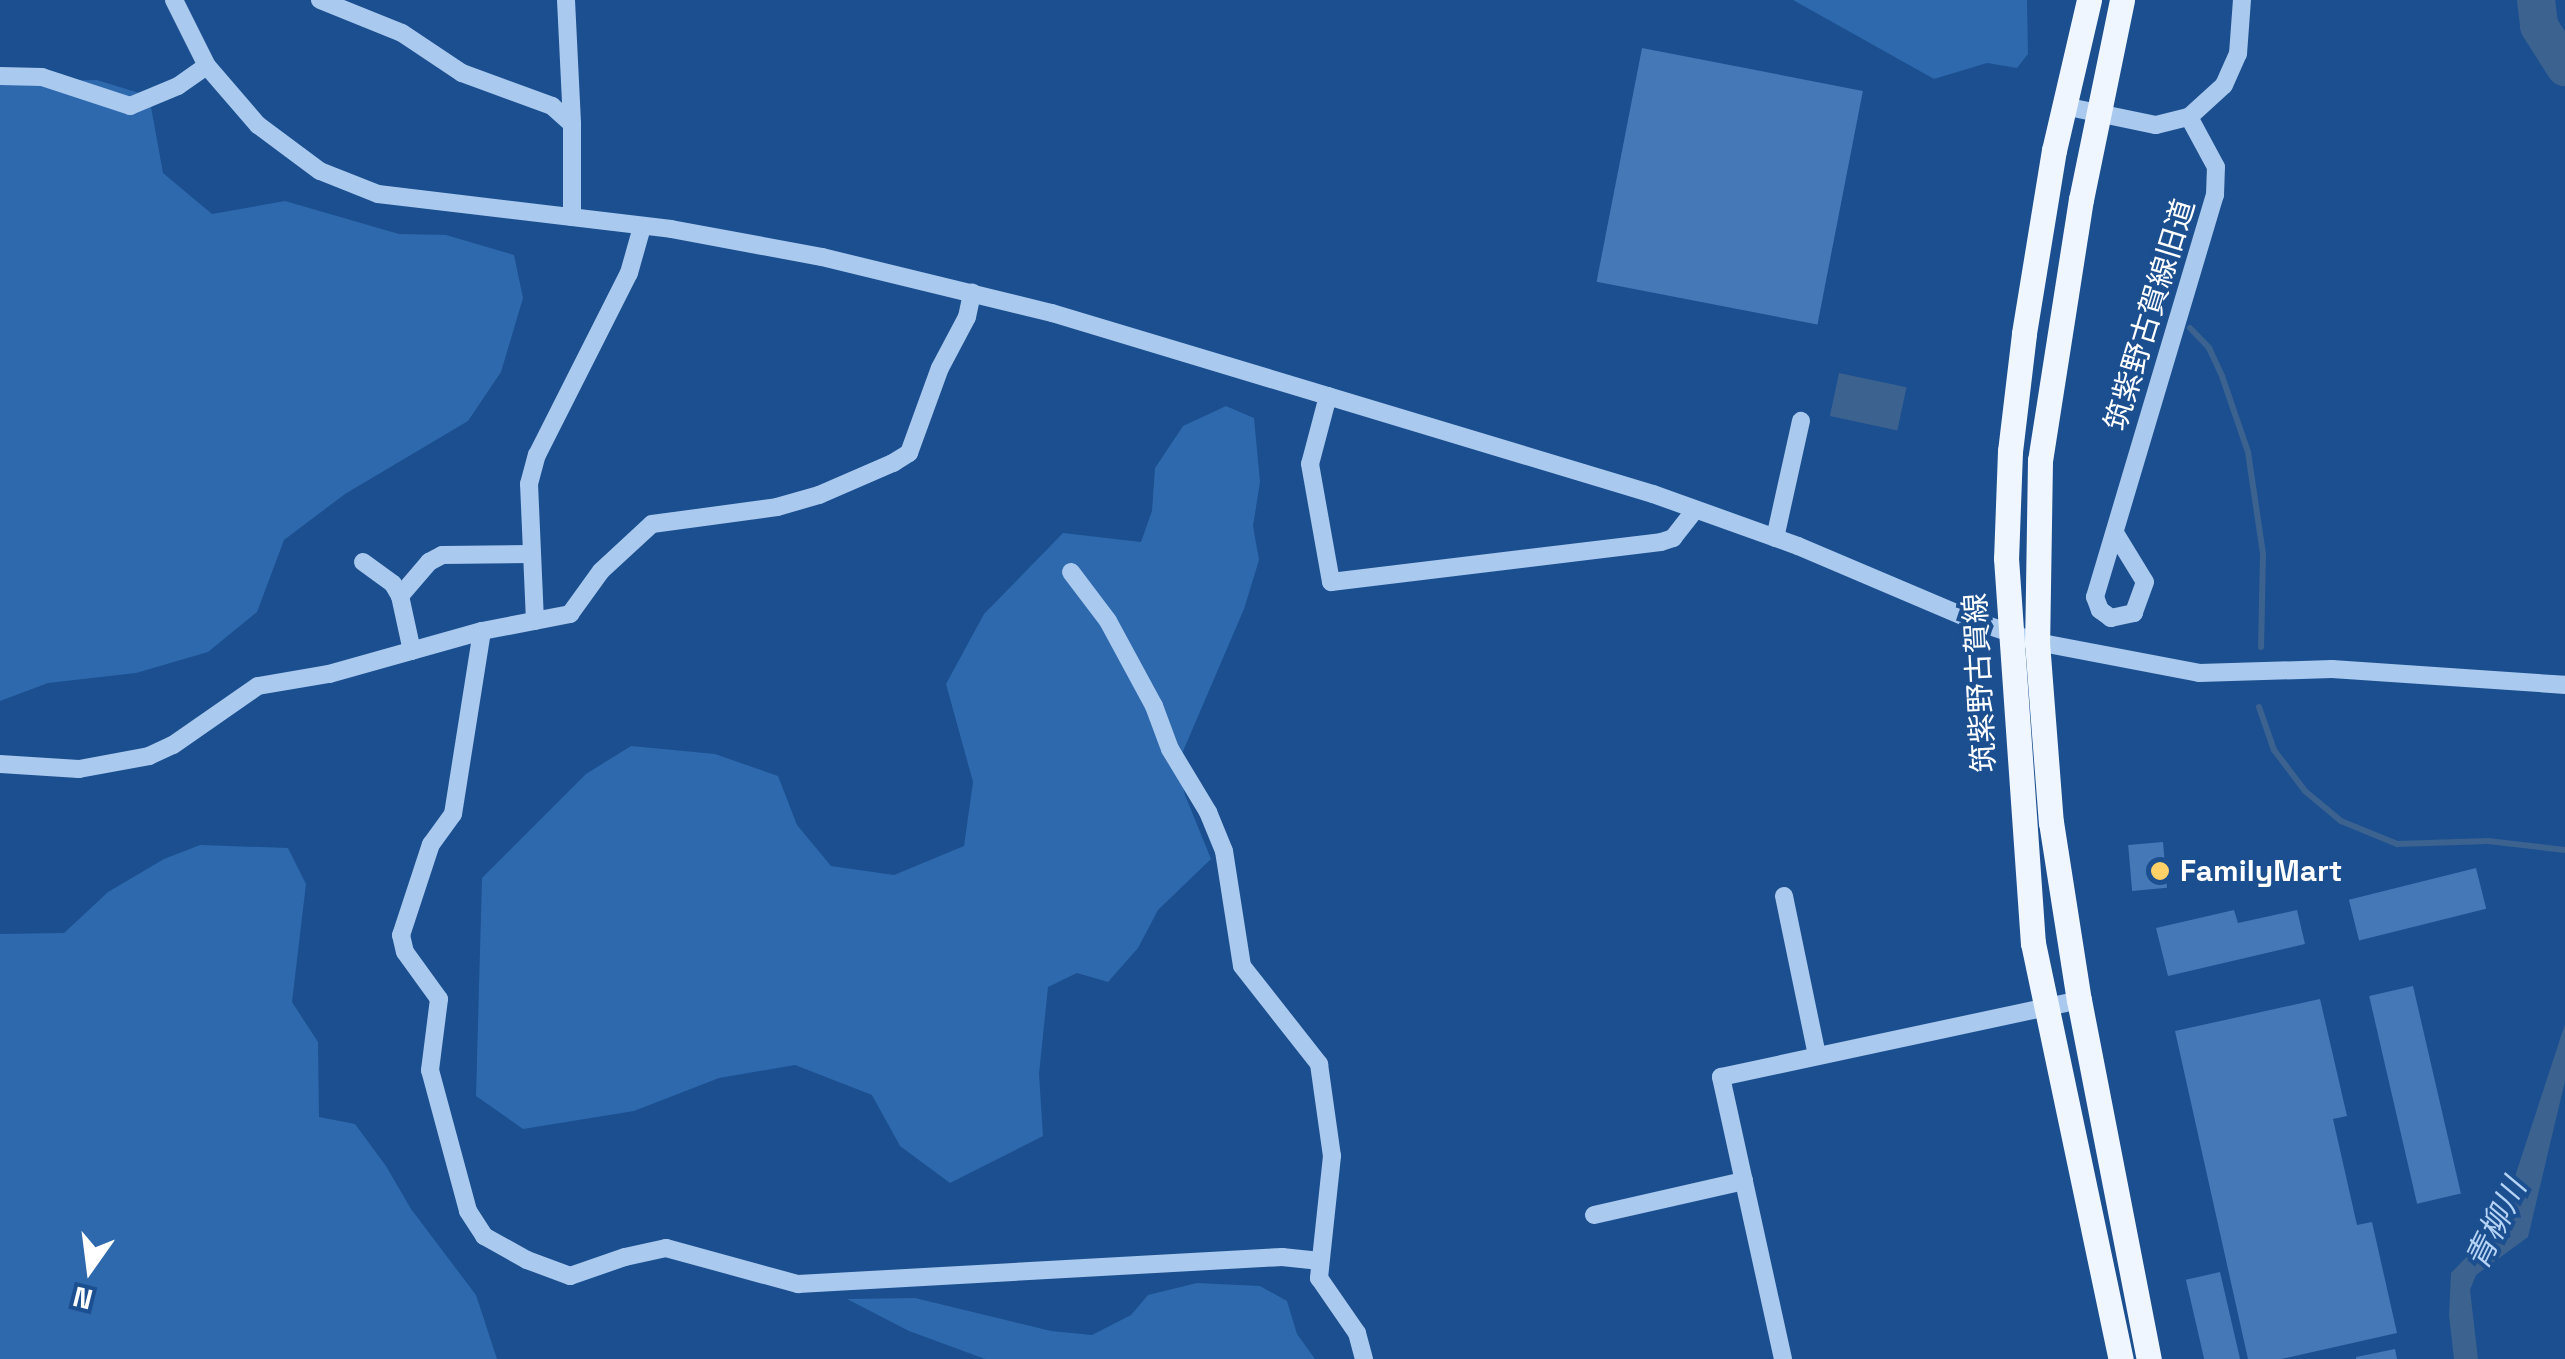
<!DOCTYPE html>
<html>
<head>
<meta charset="utf-8">
<style>
  body { margin:0 }
  #map { position:relative; width:2565px; height:1359px; overflow:hidden; background:#1b4f8f; font-family:"Space Grotesk","Noto Sans JP",sans-serif }
  div>[style] { position:absolute }
  [style*='--x'] { left:calc(var(--x)*1px); top:calc(var(--y)*1px); width:calc(var(--w)*1px); rotate:calc(var(--a)*1deg) }
  .green>* { inset:0; background:#2e69ad }
  .water>* { inset:0; background:#3c6290; transform-origin:0 0 }
  .stream>* { height:6px; margin:-3px; padding:0 3px; transform-origin:3px; border-radius:3px; background:#3c6290 }
  .river>* { height:38px; margin:-19px; padding:0 19px; transform-origin:19px; border-radius:19px; background:#3c6290 }
  .building>* { inset:0; background:#4478b7; transform-origin:0 0 }
  .minor>* { height:18px; margin:-9px; padding:0 9px; transform-origin:9px; border-radius:9px; background:#a9c9ee }
  .major>* { height:25px; margin:-12.5px; padding:0 12.5px; transform-origin:12.5px; border-radius:12.5px; background:#f0f6ff }
  .dots>* { width:28px; height:28px; translate:-50% -50%; box-sizing:border-box; border:5px solid #1b4f8f; border-radius:50% }
  span { translate:-50% -50%; white-space:nowrap; text-align:center; line-height:1.15; -webkit-text-stroke:8px #1b4f8f; paint-order:stroke }
  .street-label { font-size:30px; color:#fff }
  .poi-label { font-size:30px; color:#fff; font-weight:700 }
  .left { translate:0 -50%; text-align:left }
  .water-label { font-size:32px; color:#b5d3f5; font-style:italic }
  .north { position:absolute; left:40px; top:1219px; width:100px; height:100px; -webkit-text-stroke:8px #1b4f8f; paint-order:stroke; rotate:194deg; font-size:28px; font-weight:700; line-height:40px; text-align:center; color:#fff }
  .north::after { content:''; display:block; margin:auto; width:35px; height:45px; background:#fff; clip-path:polygon(50% 0,100% 100%,50% 72%,0 100%) }
</style>
</head>
<body>
<div id="map">
  <div class="green">
    <div style="clip-path:polygon(1793px 0,2027px 0,2028px 54px,2017px 68px,1987px 63px,1934px 79px)"></div>
    <div style="clip-path:polygon(97px 80px,149px 96px,163px 173px,212px 214px,285px 201px,399px 234px,446px 235px,514px 255px,523px 298px,501px 372px,468px 421px,345px 494px,284px 540px,257px 612px,208px 652px,136px 673px,48px 683px,0 701px,0 82px)"></div>
    <div style="clip-path:polygon(1226px 406px,1254px 418px,1260px 482px,1253px 526px,1259px 560px,1244px 609px,1178px 763px,1185px 795px,1211px 859px,1158px 910px,1138px 948px,1108px 982px,1077px 973px,1048px 987px,1039px 1074px,1043px 1136px,950px 1183px,900px 1146px,872px 1095px,795px 1065px,719px 1078px,634px 1111px,523px 1129px,476px 1096px,482px 878px,586px 774px,631px 746px,715px 754px,778px 776px,797px 825px,831px 866px,894px 875px,964px 846px,973px 782px,946px 684px,984px 614px,1063px 533px,1141px 542px,1152px 511px,1155px 468px,1183px 426px)"></div>
    <div style="clip-path:polygon(200px 845px,288px 848px,306px 884px,292px 1002px,318px 1042px,319px 1117px,355px 1124px,386px 1166px,411px 1209px,476px 1295px,497px 1359px,0 1359px,0 934px,64px 933px,108px 892px,164px 859px)"></div>
    <div style="clip-path:polygon(1197px 1283px,1260px 1286px,1287px 1301px,1297px 1334px,1315px 1359px,985px 1359px,909px 1331px,847px 1299px,915px 1298px,1051px 1331px,1092px 1335px,1131px 1315px,1148px 1295px)"></div>
  </div>
  <div class="water">
    <div style="left:1839px;top:373px;width:69px;height:44px;rotate:12deg"></div>
    <div style="clip-path:polygon(2565px 1024px,2565px 1081px,2528px 1237px,2476px 1275px,2470px 1290px,2478px 1359px,2454px 1359px,2449px 1315px,2451px 1273px,2488px 1235px,2506px 1204px)"></div>
  </div>
  <div class="stream">
    <div style="--x:2190;--y:328;--w:28;--a:46"></div>
    <div style="--x:2209;--y:348;--w:31;--a:65"></div>
    <div style="--x:2222;--y:376;--w:80;--a:71.1"></div>
    <div style="--x:2248;--y:452;--w:102;--a:81.6"></div>
    <div style="--x:2263;--y:553;--w:94;--a:91.2"></div>
    <div style="--x:2259;--y:707;--w:46;--a:70.8"></div>
    <div style="--x:2274;--y:750;--w:51;--a:52.9"></div>
    <div style="--x:2305;--y:791;--w:47;--a:39.8"></div>
    <div style="--x:2341;--y:821;--w:61;--a:22.3"></div>
    <div style="--x:2397;--y:844;--w:91;--a:-1.9"></div>
    <div style="--x:2488;--y:841;--w:78;--a:6.7"></div>
  </div>
  <div class="river">
    <div style="--x:2536;--y:0;--w:26;--a:83"></div>
    <div style="--x:2539;--y:26;--w:49;--a:57.6"></div>
  </div>
  <div class="building">
    <div style="left:1642px;top:48px;width:225px;height:238px;rotate:11deg"></div>
    <div style="left:2163px;top:842px;width:46px;height:35px;rotate:85deg"></div>
    <div style="left:2476px;top:868px;width:42px;height:131px;rotate:76deg"></div>
    <div style="clip-path:polygon(2234px 910px,2238px 923px,2297px 910px,2305px 944px,2168px 976px,2156px 928px)"></div>
    <div style="left:2413px;top:986px;width:213px;height:45px;rotate:77deg"></div>
    <div style="clip-path:polygon(2320px 999px,2347px 1116px,2333px 1119px,2357px 1225px,2372px 1222px,2397px 1333px,2281px 1359px,2248px 1359px,2175px 1031px)"></div>
    <div style="left:2220px;top:1272px;width:89px;height:35px;rotate:77deg"></div>
    <div style="clip-path:polygon(2395px 1349px,2397px 1359px,2356px 1359px,2356px 1357px)"></div>
  </div>
  <div class="minor">
    <div style="--x:174;--y:0;--w:74;--a:63.4"></div>
    <div style="--x:207;--y:66;--w:78;--a:49.2"></div>
    <div style="--x:258;--y:125;--w:77;--a:36.6"></div>
    <div style="--x:320;--y:171;--w:62;--a:21.6"></div>
    <div style="--x:378;--y:194;--w:295;--a:6.8"></div>
    <div style="--x:671;--y:229;--w:154;--a:10.5"></div>
    <div style="--x:822;--y:257;--w:237;--a:13.7"></div>
    <div style="--x:1052;--y:313;--w:628;--a:16.76"></div>
    <div style="--x:1653;--y:494;--w:154;--a:19.7"></div>
    <div style="--x:1798;--y:546;--w:189;--a:23"></div>
    <div style="--x:1972;--y:620;--w:69;--a:18.7"></div>
    <div style="--x:2037;--y:642;--w:165;--a:10.8"></div>
    <div style="--x:2199;--y:673;--w:133;--a:-1.7"></div>
    <div style="--x:2332;--y:669;--w:234;--a:3.9"></div>
    <div style="--x:320;--y:0;--w:88;--a:21.9"></div>
    <div style="--x:402;--y:33;--w:72;--a:33.7"></div>
    <div style="--x:462;--y:73;--w:96;--a:20.1"></div>
    <div style="--x:552;--y:106;--w:27;--a:42"></div>
    <div style="--x:572;--y:124;--w:93;--a:90"></div>
    <div style="--x:566;--y:0;--w:124;--a:87.2"></div>
    <div style="--x:0;--y:76;--w:42;--a:1.4"></div>
    <div style="--x:42;--y:77;--w:93;--a:18.2"></div>
    <div style="--x:130;--y:106;--w:52;--a:-22.6"></div>
    <div style="--x:178;--y:86;--w:35;--a:-35"></div>
    <div style="--x:2064;--y:106;--w:94;--a:11.7"></div>
    <div style="--x:2156;--y:125;--w:34;--a:-14"></div>
    <div style="--x:2189;--y:117;--w:47;--a:-42.4"></div>
    <div style="--x:2224;--y:85;--w:34;--a:-66"></div>
    <div style="--x:2238;--y:54;--w:54;--a:-85.8"></div>
    <div style="--x:1328;--y:396;--w:70;--a:104.8"></div>
    <div style="--x:1310;--y:464;--w:120;--a:79.9"></div>
    <div style="--x:1331;--y:582;--w:332;--a:-6.9"></div>
    <div style="--x:1661;--y:542;--w:13;--a:-18"></div>
    <div style="--x:1673;--y:538;--w:36;--a:-52"></div>
    <div style="--x:2115;--y:533;--w:57;--a:58.5"></div>
    <div style="--x:2145;--y:582;--w:33;--a:110"></div>
    <div style="--x:2134;--y:613;--w:24;--a:168"></div>
    <div style="--x:2111;--y:618;--w:14;--a:-144"></div>
    <div style="--x:2100;--y:610;--w:14;--a:-111"></div>
    <div style="--x:2095;--y:597;--w:420;--a:-73.4"></div>
    <div style="--x:2215;--y:195;--w:28;--a:-88"></div>
    <div style="--x:2216;--y:167;--w:57;--a:-118.4"></div>
    <div style="--x:1775;--y:538;--w:120;--a:-77.5"></div>
    <div style="--x:363;--y:562;--w:37;--a:36"></div>
    <div style="--x:393;--y:584;--w:14;--a:60"></div>
    <div style="--x:1071;--y:572;--w:61;--a:52.9"></div>
    <div style="--x:1108;--y:621;--w:97;--a:61.6"></div>
    <div style="--x:1154;--y:706;--w:46;--a:69.6"></div>
    <div style="--x:1170;--y:749;--w:74;--a:58.9"></div>
    <div style="--x:1208;--y:812;--w:42;--a:67.7"></div>
    <div style="--x:1224;--y:851;--w:116;--a:81.1"></div>
    <div style="--x:1242;--y:966;--w:125;--a:51.8"></div>
    <div style="--x:1319;--y:1064;--w:93;--a:82"></div>
    <div style="--x:1332;--y:1156;--w:123;--a:96.1"></div>
    <div style="--x:1319;--y:1278;--w:67;--a:55.4"></div>
    <div style="--x:1357;--y:1333;--w:27;--a:75"></div>
    <div style="--x:535;--y:621;--w:137;--a:-92.5"></div>
    <div style="--x:529;--y:484;--w:30;--a:-75"></div>
    <div style="--x:537;--y:455;--w:204;--a:-63.2"></div>
    <div style="--x:629;--y:273;--w:48;--a:-74.2"></div>
    <div style="--x:482;--y:631;--w:185;--a:99"></div>
    <div style="--x:453;--y:814;--w:37;--a:126"></div>
    <div style="--x:431;--y:844;--w:96;--a:108.2"></div>
    <div style="--x:401;--y:935;--w:17;--a:77"></div>
    <div style="--x:405;--y:952;--w:58;--a:54.1"></div>
    <div style="--x:439;--y:999;--w:72;--a:97.2"></div>
    <div style="--x:430;--y:1070;--w:146;--a:74.9"></div>
    <div style="--x:468;--y:1211;--w:30;--a:57"></div>
    <div style="--x:484;--y:1236;--w:49;--a:29.2"></div>
    <div style="--x:527;--y:1260;--w:46;--a:20.4"></div>
    <div style="--x:570;--y:1276;--w:58;--a:-19.1"></div>
    <div style="--x:625;--y:1257;--w:42;--a:-12.4"></div>
    <div style="--x:666;--y:1248;--w:137;--a:15.3"></div>
    <div style="--x:798;--y:1284;--w:485;--a:-3.2"></div>
    <div style="--x:1282;--y:1257;--w:36;--a:6"></div>
    <div style="--x:412;--y:651;--w:56;--a:-102.3"></div>
    <div style="--x:400;--y:596;--w:45;--a:-49.5"></div>
    <div style="--x:429;--y:562;--w:15;--a:-28"></div>
    <div style="--x:442;--y:555;--w:90;--a:-0.6"></div>
    <div style="--x:0;--y:764;--w:79;--a:3.6"></div>
    <div style="--x:79;--y:769;--w:71;--a:-10.5"></div>
    <div style="--x:149;--y:756;--w:26;--a:-25"></div>
    <div style="--x:173;--y:745;--w:103;--a:-34.8"></div>
    <div style="--x:258;--y:686;--w:72;--a:-9.6"></div>
    <div style="--x:329;--y:674;--w:159;--a:-15.7"></div>
    <div style="--x:482;--y:631;--w:90;--a:-10.9"></div>
    <div style="--x:570;--y:614;--w:53;--a:-54.2"></div>
    <div style="--x:601;--y:571;--w:69;--a:-42.7"></div>
    <div style="--x:652;--y:524;--w:126;--a:-7.7"></div>
    <div style="--x:777;--y:507;--w:44;--a:-15.9"></div>
    <div style="--x:819;--y:495;--w:81;--a:-23.4"></div>
    <div style="--x:893;--y:463;--w:19;--a:-32"></div>
    <div style="--x:909;--y:453;--w:90;--a:-70"></div>
    <div style="--x:940;--y:368;--w:58;--a:-62.1"></div>
    <div style="--x:967;--y:317;--w:25;--a:-78"></div>
    <div style="--x:1784;--y:896;--w:163;--a:78.3"></div>
    <div style="--x:1594;--y:1215;--w:154;--a:-12.8"></div>
    <div style="--x:1783;--y:1359;--w:289;--a:-102.4"></div>
    <div style="--x:1721;--y:1077;--w:366;--a:-12.1"></div>
  </div>
  <div class="major">
    <div style="--x:2089;--y:0;--w:154;--a:103.1"></div>
    <div style="--x:2054;--y:150;--w:186;--a:99.3"></div>
    <div style="--x:2024;--y:334;--w:118;--a:96.8"></div>
    <div style="--x:2010;--y:451;--w:107;--a:92.1"></div>
    <div style="--x:2006;--y:558;--w:386;--a:86"></div>
    <div style="--x:2033;--y:943;--w:425;--a:78.1"></div>
    <div style="--x:2122;--y:0;--w:203;--a:101.6"></div>
    <div style="--x:2081;--y:199;--w:264;--a:98.9"></div>
    <div style="--x:2040;--y:460;--w:182;--a:90.9"></div>
    <div style="--x:2037;--y:642;--w:181;--a:85.6"></div>
    <div style="--x:2051;--y:822;--w:180;--a:81.1"></div>
    <div style="--x:2079;--y:1000;--w:366;--a:79"></div>
  </div>
  <div class="dots">
    <div style="left:2160px;top:871px;background:#ffd166"></div>
  </div>
  <div class="street-label">
    <span style="left:2150px;top:315px;rotate:-73deg">筑紫野古賀線旧道</span>
    <span style="left:1980px;top:683px;rotate:-93deg">筑紫野古賀線</span>
  </div>
  <div class="poi-label">
    <span class="left" style="left:2180px;top:871px">FamilyMart</span>
  </div>
  <div class="water-label">
    <span style="left:2496px;top:1224px;rotate:-64deg">青柳川</span>
  </div>
  <div class="north">N</div>
</div>
</body>
</html>
